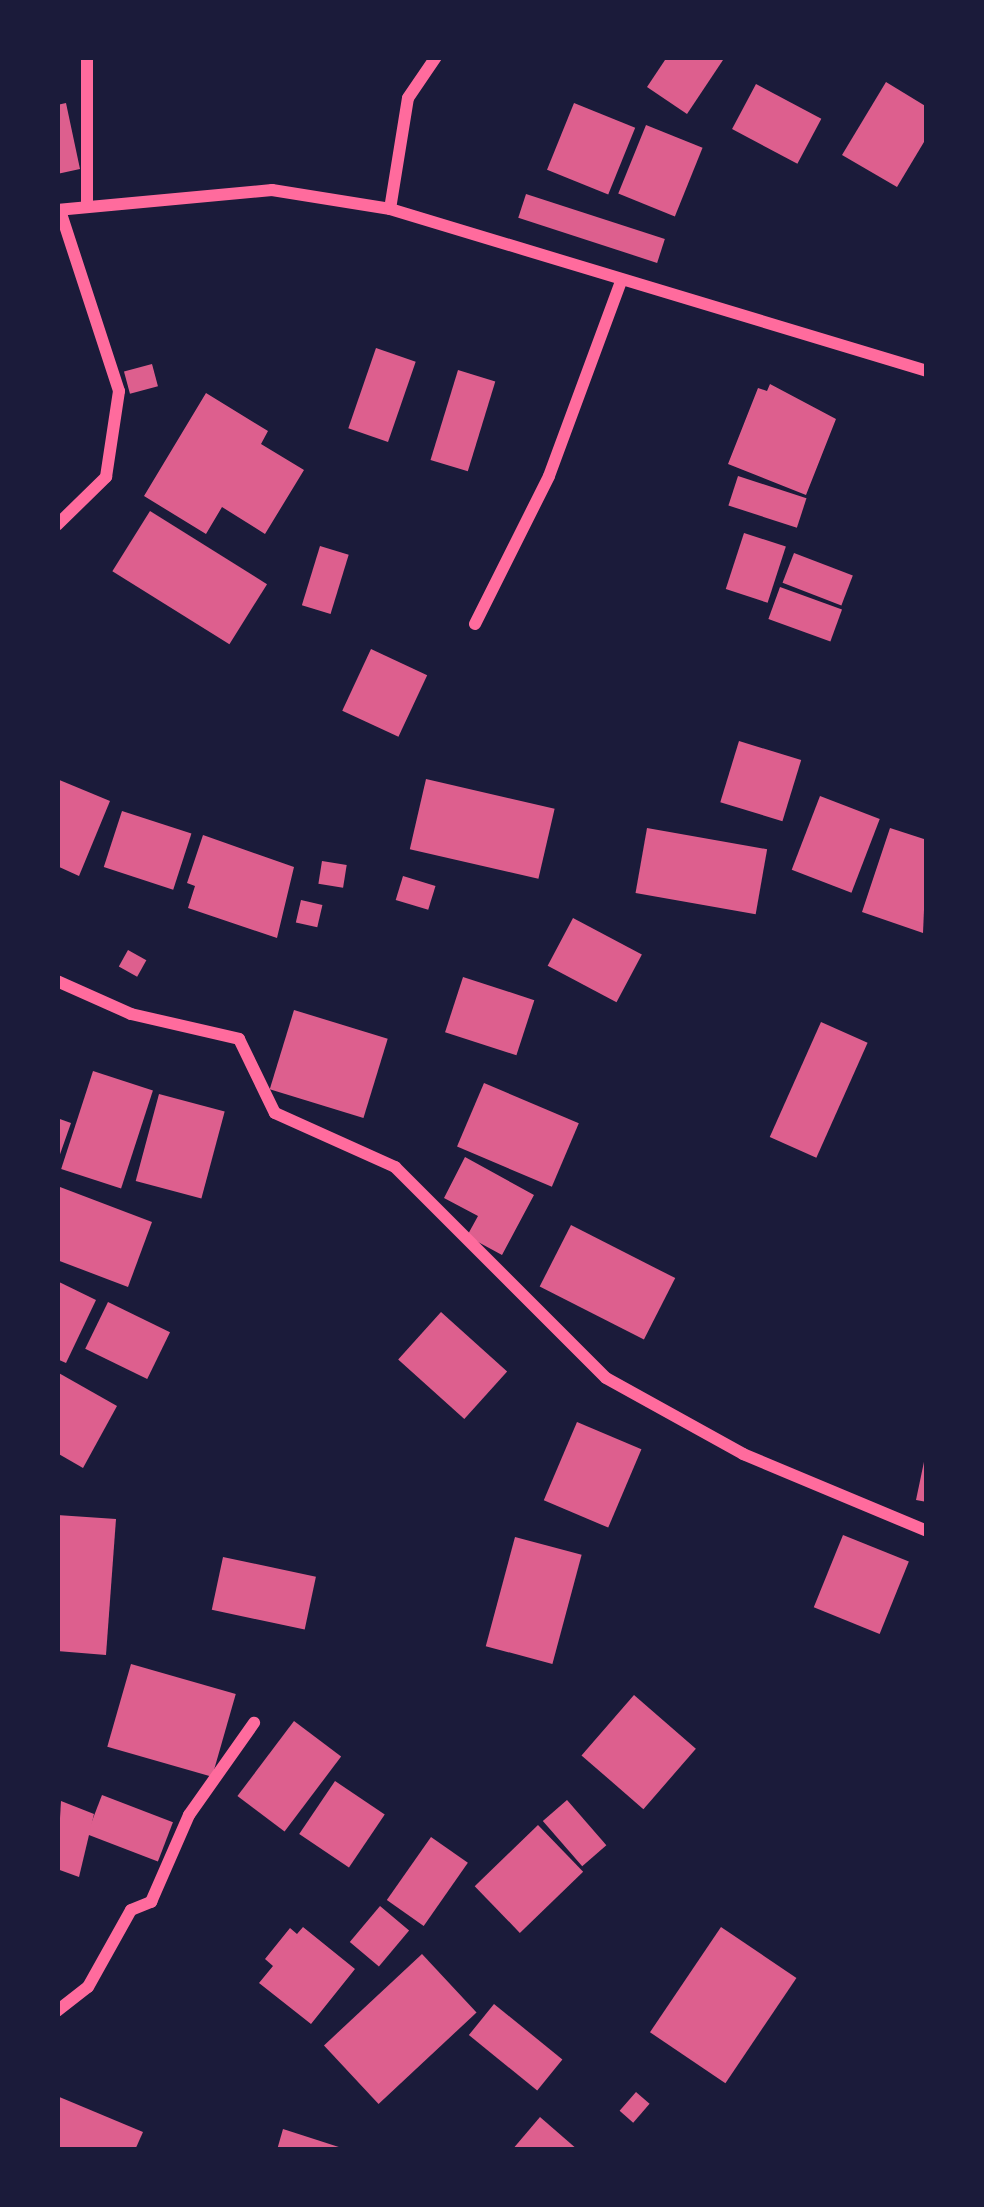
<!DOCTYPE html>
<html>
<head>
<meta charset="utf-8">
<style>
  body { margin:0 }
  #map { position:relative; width:984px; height:2207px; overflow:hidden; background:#1b1b3a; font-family:Spectral,serif }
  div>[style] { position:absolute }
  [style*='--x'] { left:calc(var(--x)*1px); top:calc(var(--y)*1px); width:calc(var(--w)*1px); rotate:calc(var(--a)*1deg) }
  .building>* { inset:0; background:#dd5f8e; transform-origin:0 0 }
  .minor>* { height:12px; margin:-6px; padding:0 6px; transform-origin:6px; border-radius:6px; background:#ff6b9d }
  span { translate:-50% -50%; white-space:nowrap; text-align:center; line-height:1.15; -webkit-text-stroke:12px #1b1b3a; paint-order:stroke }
  .frame { position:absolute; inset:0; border:60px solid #1b1b3a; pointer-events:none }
</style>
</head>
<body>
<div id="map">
  <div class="building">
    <div style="clip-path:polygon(667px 57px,725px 57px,687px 114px,647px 87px)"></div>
    <div style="clip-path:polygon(886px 82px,927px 107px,927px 137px,897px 187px,842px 155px)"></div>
    <div style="left:756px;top:84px;width:74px;height:51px;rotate:28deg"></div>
    <div style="clip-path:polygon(66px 103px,80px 169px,57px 174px,57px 105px)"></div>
    <div style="left:574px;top:103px;width:66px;height:72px;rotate:22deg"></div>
    <div style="left:646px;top:125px;width:61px;height:74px;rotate:22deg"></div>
    <div style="left:526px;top:194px;width:146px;height:25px;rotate:18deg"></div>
    <div style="left:376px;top:348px;width:42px;height:85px;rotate:19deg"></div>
    <div style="left:152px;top:364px;width:23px;height:29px;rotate:75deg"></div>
    <div style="left:458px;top:370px;width:39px;height:94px;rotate:17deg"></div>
    <div style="clip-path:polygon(770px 384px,836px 419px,806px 495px,728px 464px,758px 388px,767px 391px)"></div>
    <div style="clip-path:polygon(206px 393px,268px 431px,261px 444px,304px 470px,265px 534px,222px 507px,206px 534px,144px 496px)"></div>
    <div style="left:738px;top:476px;width:72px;height:31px;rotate:18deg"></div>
    <div style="left:150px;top:511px;width:138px;height:71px;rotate:32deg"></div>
    <div style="left:744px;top:533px;width:44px;height:59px;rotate:18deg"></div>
    <div style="left:320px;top:546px;width:30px;height:62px;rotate:17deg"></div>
    <div style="left:794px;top:553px;width:63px;height:32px;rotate:21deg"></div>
    <div style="left:780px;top:587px;width:66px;height:34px;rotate:20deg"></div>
    <div style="left:371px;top:649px;width:62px;height:68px;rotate:25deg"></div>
    <div style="left:739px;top:741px;width:65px;height:64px;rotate:17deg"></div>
    <div style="clip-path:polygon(57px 779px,110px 801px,79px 876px,57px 866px)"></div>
    <div style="left:426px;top:779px;width:132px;height:72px;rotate:13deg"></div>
    <div style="left:820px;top:796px;width:64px;height:79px;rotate:21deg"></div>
    <div style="left:122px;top:811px;width:73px;height:59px;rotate:18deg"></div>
    <div style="left:647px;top:828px;width:122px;height:66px;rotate:10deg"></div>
    <div style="clip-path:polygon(890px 828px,927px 840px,923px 933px,862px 912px)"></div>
    <div style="clip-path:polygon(203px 835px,294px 867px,277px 938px,188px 908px,195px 886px,187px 883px)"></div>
    <div style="left:322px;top:861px;width:25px;height:23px;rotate:9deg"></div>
    <div style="left:403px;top:876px;width:34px;height:25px;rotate:17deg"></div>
    <div style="left:301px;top:900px;width:22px;height:23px;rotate:13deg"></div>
    <div style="left:573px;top:918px;width:78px;height:54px;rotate:28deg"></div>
    <div style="left:128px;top:950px;width:21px;height:19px;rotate:29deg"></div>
    <div style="left:463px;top:977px;width:75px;height:58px;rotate:18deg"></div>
    <div style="left:294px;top:1010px;width:98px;height:83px;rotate:17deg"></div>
    <div style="left:821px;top:1022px;width:51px;height:126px;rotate:24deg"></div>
    <div style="left:93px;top:1071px;width:63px;height:103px;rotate:18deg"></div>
    <div style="left:484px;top:1083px;width:103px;height:69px;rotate:23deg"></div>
    <div style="left:159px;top:1094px;width:68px;height:90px;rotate:15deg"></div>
    <div style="clip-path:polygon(57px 1118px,71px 1123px,58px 1160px,57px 1160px)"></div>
    <div style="clip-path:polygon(465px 1157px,534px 1195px,502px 1255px,467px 1236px,478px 1216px,444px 1198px)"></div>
    <div style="clip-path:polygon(60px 1187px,152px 1222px,128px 1287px,57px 1260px)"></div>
    <div style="left:571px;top:1225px;width:117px;height:69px;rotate:27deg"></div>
    <div style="clip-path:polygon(57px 1281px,96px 1300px,66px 1363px,57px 1359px)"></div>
    <div style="left:108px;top:1302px;width:69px;height:52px;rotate:26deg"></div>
    <div style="left:441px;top:1312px;width:89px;height:64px;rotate:42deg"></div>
    <div style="clip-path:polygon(57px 1372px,117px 1406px,83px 1468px,57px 1453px)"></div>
    <div style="left:577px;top:1422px;width:70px;height:85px;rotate:23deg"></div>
    <div style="clip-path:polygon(925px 1457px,927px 1457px,927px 1502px,916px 1500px)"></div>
    <div style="clip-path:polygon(57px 1515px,116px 1519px,106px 1655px,57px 1651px)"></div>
    <div style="left:843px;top:1535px;width:71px;height:78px;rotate:22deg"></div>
    <div style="left:515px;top:1537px;width:69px;height:113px;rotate:15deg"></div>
    <div style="left:223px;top:1557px;width:95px;height:54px;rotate:12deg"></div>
    <div style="left:131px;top:1664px;width:109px;height:86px;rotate:16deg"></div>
    <div style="left:634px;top:1695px;width:82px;height:80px;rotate:41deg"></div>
    <div style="left:294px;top:1721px;width:59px;height:94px;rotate:37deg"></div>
    <div style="left:335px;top:1781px;width:60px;height:64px;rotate:34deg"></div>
    <div style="left:102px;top:1795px;width:76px;height:42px;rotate:21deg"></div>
    <div style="left:567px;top:1800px;width:60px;height:32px;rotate:49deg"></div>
    <div style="clip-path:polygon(61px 1801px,94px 1814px,79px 1877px,57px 1869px)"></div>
    <div style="left:538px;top:1825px;width:65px;height:88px;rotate:46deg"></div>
    <div style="left:431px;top:1837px;width:45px;height:77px;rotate:35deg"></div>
    <div style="left:380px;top:1906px;width:38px;height:47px;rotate:40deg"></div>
    <div style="clip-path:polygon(303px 1927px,355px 1969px,311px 2024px,259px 1983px,273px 1966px,265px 1959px,290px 1928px,297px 1934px)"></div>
    <div style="left:721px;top:1927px;width:91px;height:127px;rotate:34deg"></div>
    <div style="left:422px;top:1954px;width:80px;height:134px;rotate:47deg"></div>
    <div style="left:494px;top:2004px;width:88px;height:40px;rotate:39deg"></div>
    <div style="left:636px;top:2092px;width:18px;height:25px;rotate:41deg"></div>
    <div style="clip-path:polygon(57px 2096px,143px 2132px,135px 2150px,57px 2150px)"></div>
    <div style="clip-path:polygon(540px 2117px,578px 2150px,512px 2150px)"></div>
    <div style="clip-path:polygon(283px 2129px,345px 2149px,345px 2150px,277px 2150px)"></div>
  </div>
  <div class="minor">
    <div style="--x:87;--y:207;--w:150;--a:-90"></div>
    <div style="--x:390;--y:209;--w:112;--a:-80.8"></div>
    <div style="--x:408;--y:98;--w:50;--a:-55.7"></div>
    <div style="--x:57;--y:210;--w:216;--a:-5.3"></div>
    <div style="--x:272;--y:190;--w:120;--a:9.1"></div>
    <div style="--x:390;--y:209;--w:561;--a:16.79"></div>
    <div style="--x:57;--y:525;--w:69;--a:-44.4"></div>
    <div style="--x:106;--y:477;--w:87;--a:-81.4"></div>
    <div style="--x:119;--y:391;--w:190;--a:-108.1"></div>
    <div style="--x:475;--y:624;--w:165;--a:-63.4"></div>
    <div style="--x:549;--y:476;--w:205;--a:-69.7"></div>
    <div style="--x:57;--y:981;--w:81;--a:24"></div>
    <div style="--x:131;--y:1014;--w:111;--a:13"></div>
    <div style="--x:239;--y:1039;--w:82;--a:64.1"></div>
    <div style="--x:275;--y:1113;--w:132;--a:24.2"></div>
    <div style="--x:395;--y:1167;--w:298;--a:45"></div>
    <div style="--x:606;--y:1378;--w:157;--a:29"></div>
    <div style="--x:743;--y:1454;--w:199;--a:22.7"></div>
    <div style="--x:57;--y:2011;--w:39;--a:-38"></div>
    <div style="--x:88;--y:1987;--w:88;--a:-60.8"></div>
    <div style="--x:131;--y:1910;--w:22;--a:-22"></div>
    <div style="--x:151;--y:1902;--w:95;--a:-66.4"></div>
    <div style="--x:189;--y:1815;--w:113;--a:-54.8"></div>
  </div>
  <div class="frame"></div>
</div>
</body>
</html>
